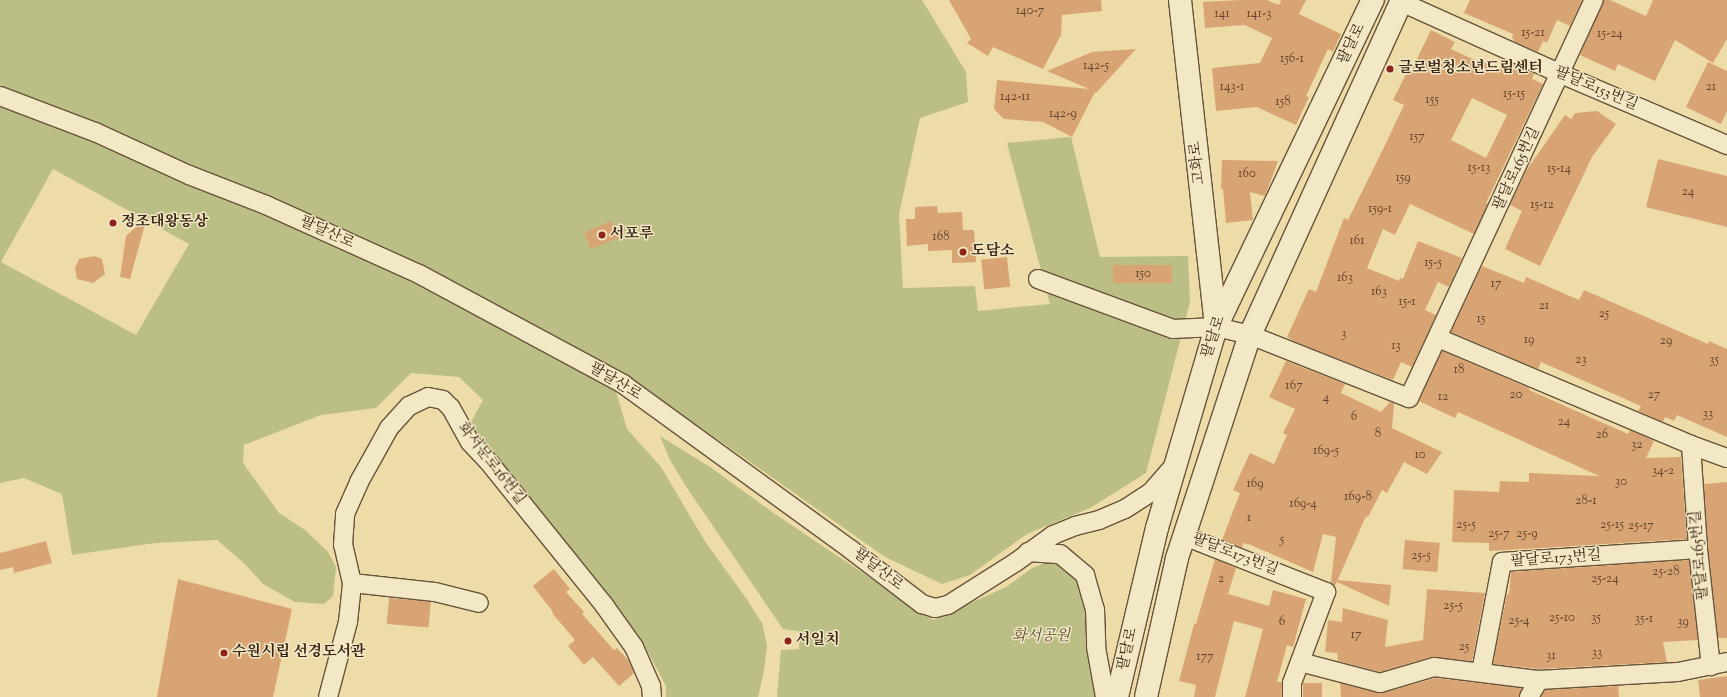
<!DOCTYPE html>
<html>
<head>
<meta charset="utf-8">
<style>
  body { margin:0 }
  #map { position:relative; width:1727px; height:697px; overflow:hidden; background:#eddca8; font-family:"Sorts Mill Goudy","Noto Serif KR",serif }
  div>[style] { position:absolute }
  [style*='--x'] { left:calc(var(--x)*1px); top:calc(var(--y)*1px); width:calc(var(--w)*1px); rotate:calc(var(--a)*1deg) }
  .green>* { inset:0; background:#bcbf85 }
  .building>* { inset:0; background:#d9a474; transform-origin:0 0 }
  .roads { filter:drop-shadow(1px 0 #675339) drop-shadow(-1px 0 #675339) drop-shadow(0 1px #675339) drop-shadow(0 -1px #675339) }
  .minor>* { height:18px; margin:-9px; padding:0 9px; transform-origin:9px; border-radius:9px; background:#f3e8c6 }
  .tertiary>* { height:22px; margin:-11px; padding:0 11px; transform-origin:11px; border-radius:11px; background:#f3e8c6 }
  .secondary>* { height:22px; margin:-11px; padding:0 11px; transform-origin:11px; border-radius:11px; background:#f3e8c6 }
  .dots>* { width:11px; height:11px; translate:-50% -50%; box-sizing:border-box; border:2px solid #f3e8c6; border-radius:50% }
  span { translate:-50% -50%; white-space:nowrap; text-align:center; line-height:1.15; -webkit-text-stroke:3px #f3e8c6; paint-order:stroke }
  .number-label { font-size:13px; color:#62452c }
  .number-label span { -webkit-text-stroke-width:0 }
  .street-label { font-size:15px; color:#3a2514 }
  .poi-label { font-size:15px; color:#3a2514; font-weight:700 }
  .left { translate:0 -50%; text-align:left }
  .park-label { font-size:15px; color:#5a4c30; font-style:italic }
</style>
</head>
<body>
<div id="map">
  <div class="green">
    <div style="clip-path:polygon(evenodd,0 0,922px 0,966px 72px,968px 102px,920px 118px,899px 214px,903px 288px,975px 286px,978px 311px,1050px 304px,1007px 143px,1071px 137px,1100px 257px,1188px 256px,1190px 302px,1146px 473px,1090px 508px,1027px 534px,970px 575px,942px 584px,885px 557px,726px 445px,640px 387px,610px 371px,627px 429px,661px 467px,706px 543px,746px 598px,762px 623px,767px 645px,764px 671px,758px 697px,666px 697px,666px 686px,641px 639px,599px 583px,477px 441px,469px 426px,483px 400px,459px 377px,411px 373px,376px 408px,321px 415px,244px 445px,243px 463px,279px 513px,305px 530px,328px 552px,336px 567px,333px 596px,324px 604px,295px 602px,263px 584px,245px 564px,217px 540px,155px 543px,72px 555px,62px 494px,24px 478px,0 483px,0 0,53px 169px,189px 244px,136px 335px,1px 262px,53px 169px)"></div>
    <div style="clip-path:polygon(660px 436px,710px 467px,775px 514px,933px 620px,1006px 587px,1032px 568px,1059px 557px,1095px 579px,1098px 684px,1095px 697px,777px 697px,781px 650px,799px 649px,800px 633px,797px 631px,783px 629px,687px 488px,670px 460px)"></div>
  </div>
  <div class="building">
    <div style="clip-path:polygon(949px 0,1101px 0,1102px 11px,1062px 15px,1061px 35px,1043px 69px,993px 47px,988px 56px,967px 43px,971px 39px)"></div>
    <div style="clip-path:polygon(1241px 0,1267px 0,1279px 5px,1281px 0,1306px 0,1299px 14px,1341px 34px,1333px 52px,1328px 49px,1306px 96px,1309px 97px,1296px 125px,1257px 107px,1216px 111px,1212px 68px,1260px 63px,1272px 38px,1245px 25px,1205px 28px,1203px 2px)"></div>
    <div style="clip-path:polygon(1470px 0,1582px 0,1570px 26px,1557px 20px,1547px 43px,1543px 41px,1538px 52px,1513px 41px,1514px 39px,1512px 38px,1513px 34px,1464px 13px)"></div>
    <div style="clip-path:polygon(1604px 0,1610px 0,1646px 16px,1653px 0,1727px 0,1727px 39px,1713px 63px,1675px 40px,1655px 81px,1618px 64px,1615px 71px,1580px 55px)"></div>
    <div style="clip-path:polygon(evenodd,1431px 30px,1455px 42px,1451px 49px,1483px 64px,1484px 62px,1499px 70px,1504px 60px,1530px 72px,1534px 74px,1532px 79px,1543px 84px,1486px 203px,1488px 204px,1474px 234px,1410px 204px,1395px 235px,1383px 229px,1367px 268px,1399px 281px,1400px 278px,1403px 279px,1418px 241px,1462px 258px,1449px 287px,1438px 282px,1425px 310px,1436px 315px,1412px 367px,1401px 362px,1393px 380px,1295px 342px,1287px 337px,1309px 289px,1316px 292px,1344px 218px,1348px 220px,1385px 145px,1404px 105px,1393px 100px,1408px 70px,1411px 71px,1431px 30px,1472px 98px,1507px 115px,1486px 158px,1451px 140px,1472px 98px)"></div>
    <div style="clip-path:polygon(1136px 49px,1096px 93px,1095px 92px,1072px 137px,1043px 122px,1004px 119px,994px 109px,997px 80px,1089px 89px,1047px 71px,1092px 52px)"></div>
    <div style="clip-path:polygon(1708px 62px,1727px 71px,1727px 111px,1721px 124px,1686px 107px)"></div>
    <div style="clip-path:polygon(1597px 111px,1616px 124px,1592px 157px,1540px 266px,1505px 249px,1522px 211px,1510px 205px,1526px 171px,1565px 115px,1571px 119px,1575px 113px)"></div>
    <div style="clip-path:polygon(1658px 159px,1727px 176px,1727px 227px,1646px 207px)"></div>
    <div style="clip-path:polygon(1222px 160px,1278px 161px,1265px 196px,1250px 192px,1253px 220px,1226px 223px,1223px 189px,1221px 189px)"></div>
    <div style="clip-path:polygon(937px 206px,938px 213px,962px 212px,963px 230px,974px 230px,976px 262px,952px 263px,952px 250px,928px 251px,928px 244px,907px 246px,906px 219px,915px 219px,915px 207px)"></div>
    <div style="clip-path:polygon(147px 217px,130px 279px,120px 277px,126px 236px)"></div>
    <div style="left:612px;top:221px;width:18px;height:30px;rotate:68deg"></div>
    <div style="clip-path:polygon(94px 256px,102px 259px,105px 274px,93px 283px,77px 279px,75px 268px,79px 259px)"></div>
    <div style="left:1007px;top:257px;width:30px;height:26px;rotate:84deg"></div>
    <div style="left:1113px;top:265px;width:59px;height:18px"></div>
    <div style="clip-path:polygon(1482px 266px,1524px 283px,1526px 277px,1579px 300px,1584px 290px,1708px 344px,1709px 341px,1727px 349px,1727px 437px,1677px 415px,1674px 421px,1665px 417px,1663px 422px,1638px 411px,1641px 406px,1541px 362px,1538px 369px,1451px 332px)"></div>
    <div style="clip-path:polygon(1442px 351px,1529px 388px,1529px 390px,1628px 434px,1630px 430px,1654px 441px,1646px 458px,1681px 457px,1687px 539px,1489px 551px,1489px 543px,1452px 542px,1454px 490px,1499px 492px,1500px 481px,1529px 482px,1529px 473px,1599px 476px,1458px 412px,1455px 418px,1419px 401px)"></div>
    <div style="clip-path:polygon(1286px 361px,1345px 384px,1341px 393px,1381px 412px,1390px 402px,1394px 403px,1392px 428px,1442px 452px,1427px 474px,1404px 462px,1387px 493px,1382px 490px,1368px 517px,1366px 516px,1335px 586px,1331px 583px,1336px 537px,1323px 534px,1313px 572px,1251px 545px,1243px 543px,1242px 548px,1222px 540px,1240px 493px,1233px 490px,1250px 453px,1274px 464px,1287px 435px,1283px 433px,1295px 409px,1269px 397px)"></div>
    <div style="clip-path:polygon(1727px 482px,1727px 638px,1718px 638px,1708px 548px,1704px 484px)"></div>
    <div style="left:1405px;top:540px;width:35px;height:29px;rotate:5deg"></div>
    <div style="clip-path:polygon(46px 541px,52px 563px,14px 573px,13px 567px,0 570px,0 553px)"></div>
    <div style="clip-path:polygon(1215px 559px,1236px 568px,1228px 594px,1269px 606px,1273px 590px,1306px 599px,1293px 647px,1287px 645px,1277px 682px,1282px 682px,1282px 697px,1245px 697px,1263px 629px,1234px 621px,1215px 697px,1194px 697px,1196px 685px,1179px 681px,1194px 624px,1196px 624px)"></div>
    <div style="clip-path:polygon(1689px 560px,1698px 640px,1663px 642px,1667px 662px,1539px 669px,1493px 664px,1507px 594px,1509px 594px,1511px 572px)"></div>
    <div style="clip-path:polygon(554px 569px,570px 589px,566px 592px,584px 612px,582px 614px,614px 650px,617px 648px,629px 661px,634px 673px,619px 686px,593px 657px,584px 665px,568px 646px,575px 640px,552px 613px,553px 612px,533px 586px)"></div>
    <div style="clip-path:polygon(178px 579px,292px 609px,273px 697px,157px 697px)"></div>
    <div style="clip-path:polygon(1338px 580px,1391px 585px,1389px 606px,1337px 582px)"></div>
    <div style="clip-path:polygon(1427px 589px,1485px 593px,1472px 661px,1431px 657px,1380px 672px,1338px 661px,1337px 653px,1325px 652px,1328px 620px,1342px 622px,1343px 608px,1388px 620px,1385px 647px,1423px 640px)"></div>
    <div style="left:389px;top:598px;width:42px;height:26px;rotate:5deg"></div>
    <div style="clip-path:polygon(1727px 676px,1727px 697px,1700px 697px,1698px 680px)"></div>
    <div style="clip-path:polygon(1435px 678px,1522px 688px,1519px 697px,1341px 697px,1340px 683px,1383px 693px)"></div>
    <div style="left:1303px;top:683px;width:19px;height:14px"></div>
    <div style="clip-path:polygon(1618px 686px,1619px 697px,1541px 697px,1545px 690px)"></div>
  </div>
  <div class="roads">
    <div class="minor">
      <div style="--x:1401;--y:2;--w:175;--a:24.2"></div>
      <div style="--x:1561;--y:74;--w:181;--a:23.2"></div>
      <div style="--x:0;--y:96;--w:102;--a:20.8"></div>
      <div style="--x:95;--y:132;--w:103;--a:24.6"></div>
      <div style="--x:189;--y:175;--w:83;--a:21.3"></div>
      <div style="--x:266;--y:205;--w:168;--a:24.3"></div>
      <div style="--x:419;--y:274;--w:232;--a:28.3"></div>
      <div style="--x:623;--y:384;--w:281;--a:36"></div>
      <div style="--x:850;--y:549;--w:91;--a:37.4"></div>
      <div style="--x:922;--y:604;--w:14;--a:17"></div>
      <div style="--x:935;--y:608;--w:13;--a:-13"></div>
      <div style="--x:948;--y:605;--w:80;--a:-32.3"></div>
      <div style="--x:1016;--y:562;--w:46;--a:-36.1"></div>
      <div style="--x:1053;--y:535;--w:24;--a:-22"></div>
      <div style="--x:1075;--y:526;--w:25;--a:-14"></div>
      <div style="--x:1099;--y:520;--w:28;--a:-23"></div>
      <div style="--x:1125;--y:509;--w:31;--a:-33"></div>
      <div style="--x:1151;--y:492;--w:35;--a:-49"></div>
      <div style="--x:1038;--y:279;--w:144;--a:20.3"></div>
      <div style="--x:1173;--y:329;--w:43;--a:-2.7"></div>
      <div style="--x:1216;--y:327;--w:35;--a:13"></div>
      <div style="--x:1250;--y:335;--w:171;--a:21.6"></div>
      <div style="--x:1409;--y:398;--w:439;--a:-65.1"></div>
      <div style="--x:1438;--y:338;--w:275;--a:22.9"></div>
      <div style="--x:1691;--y:445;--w:38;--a:20"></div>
      <div style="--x:1691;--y:445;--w:104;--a:86.1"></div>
      <div style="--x:1698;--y:549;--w:118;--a:83.7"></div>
      <div style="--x:1184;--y:536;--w:153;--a:21.5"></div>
      <div style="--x:1326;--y:592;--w:97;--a:110.5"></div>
      <div style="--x:1292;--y:683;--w:14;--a:90"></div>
      <div style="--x:1028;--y:552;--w:32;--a:4"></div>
      <div style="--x:1060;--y:554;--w:33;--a:40"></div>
      <div style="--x:1085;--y:575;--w:35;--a:74"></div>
      <div style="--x:1095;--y:609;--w:38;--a:88"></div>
      <div style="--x:1096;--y:647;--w:51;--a:79.8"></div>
      <div style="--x:352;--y:583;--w:83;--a:6.2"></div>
      <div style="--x:435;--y:592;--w:45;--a:14"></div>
      <div style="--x:1300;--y:662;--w:83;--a:14.7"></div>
      <div style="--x:1380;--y:683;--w:56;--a:-16.5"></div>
      <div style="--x:1434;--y:667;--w:106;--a:7.1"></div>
      <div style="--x:1539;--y:680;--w:139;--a:-3.3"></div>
      <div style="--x:1678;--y:672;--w:50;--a:-11.5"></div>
      <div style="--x:1481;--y:672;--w:112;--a:-79.2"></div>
      <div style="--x:1502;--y:562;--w:196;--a:-3.8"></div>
      <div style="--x:328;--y:697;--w:78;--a:-75.1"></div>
      <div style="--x:348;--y:622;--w:39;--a:-84"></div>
      <div style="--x:352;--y:583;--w:39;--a:-103"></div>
      <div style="--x:343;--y:545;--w:31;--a:-86"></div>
      <div style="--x:345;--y:514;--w:35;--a:-66"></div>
      <div style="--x:359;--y:482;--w:62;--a:-60.9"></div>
      <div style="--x:389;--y:428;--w:30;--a:-48"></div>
      <div style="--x:409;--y:406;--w:21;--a:-25"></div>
      <div style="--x:428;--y:397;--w:15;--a:11"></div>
      <div style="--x:443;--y:400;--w:11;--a:45"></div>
      <div style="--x:451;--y:408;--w:39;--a:61"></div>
      <div style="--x:470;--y:442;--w:33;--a:47"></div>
      <div style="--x:492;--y:466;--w:179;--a:51.1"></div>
      <div style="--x:604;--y:605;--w:52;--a:54.5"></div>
      <div style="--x:634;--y:647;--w:43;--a:66.4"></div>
      <div style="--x:651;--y:686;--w:11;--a:85"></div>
      <div style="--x:1529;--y:697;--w:20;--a:-60"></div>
    </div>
    <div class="tertiary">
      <div style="--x:1180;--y:0;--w:329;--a:83.7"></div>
    </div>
    <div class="secondary">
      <div style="--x:1117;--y:697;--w:174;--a:-76.7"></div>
      <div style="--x:1157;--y:528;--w:209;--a:-73.6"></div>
      <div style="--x:1216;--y:327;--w:363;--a:-64.4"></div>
      <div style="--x:1146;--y:697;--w:142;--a:-77.4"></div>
      <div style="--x:1177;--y:558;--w:235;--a:-71.9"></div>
      <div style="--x:1250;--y:335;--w:368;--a:-65.6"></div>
    </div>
  </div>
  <div class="dots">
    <div style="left:1390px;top:69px;background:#8f2418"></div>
    <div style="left:113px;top:223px;background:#8f2418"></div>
    <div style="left:602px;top:235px;background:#8f2418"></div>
    <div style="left:963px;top:252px;background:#8f2418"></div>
    <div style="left:788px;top:641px;background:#8f2418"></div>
    <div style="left:224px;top:653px;background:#8f2418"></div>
  </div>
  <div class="number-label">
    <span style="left:1030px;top:11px">140-7</span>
    <span style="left:1222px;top:14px">141</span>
    <span style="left:1259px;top:14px">141-3</span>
    <span style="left:1533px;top:33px">15-21</span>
    <span style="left:1610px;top:34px">15-24</span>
    <span style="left:1292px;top:59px">156-1</span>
    <span style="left:1096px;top:66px">142-5</span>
    <span style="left:1232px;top:87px">143-1</span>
    <span style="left:1711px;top:87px">21</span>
    <span style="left:1514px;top:94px">15-15</span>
    <span style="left:1015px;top:97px">142-11</span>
    <span style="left:1432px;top:100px">155</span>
    <span style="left:1283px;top:102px">158</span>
    <span style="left:1063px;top:114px">142-9</span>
    <span style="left:1417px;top:137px">157</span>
    <span style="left:1479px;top:168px">15-13</span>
    <span style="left:1559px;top:169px">15-14</span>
    <span style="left:1247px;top:174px">160</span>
    <span style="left:1403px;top:178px">159</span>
    <span style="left:1688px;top:192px">24</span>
    <span style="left:1542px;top:205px">15-12</span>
    <span style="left:1380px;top:209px">159-1</span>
    <span style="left:941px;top:237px">168</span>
    <span style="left:1357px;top:241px">161</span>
    <span style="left:1433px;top:263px">15-5</span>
    <span style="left:1143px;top:274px">150</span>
    <span style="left:1345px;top:278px">163</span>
    <span style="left:1496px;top:284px">17</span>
    <span style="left:1379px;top:292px">163</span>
    <span style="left:1407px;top:302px">15-1</span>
    <span style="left:1544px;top:306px">21</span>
    <span style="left:1604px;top:314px">25</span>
    <span style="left:1481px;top:319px">15</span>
    <span style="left:1344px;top:334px">3</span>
    <span style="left:1529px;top:340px">19</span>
    <span style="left:1666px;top:341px">29</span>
    <span style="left:1396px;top:346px">13</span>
    <span style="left:1581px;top:360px">23</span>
    <span style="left:1714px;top:360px">35</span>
    <span style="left:1459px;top:370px">18</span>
    <span style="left:1294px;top:386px">167</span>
    <span style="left:1516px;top:395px">20</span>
    <span style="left:1654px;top:395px">27</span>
    <span style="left:1443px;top:397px">12</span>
    <span style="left:1326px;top:398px">4</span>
    <span style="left:1708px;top:414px">33</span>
    <span style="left:1354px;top:417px">6</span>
    <span style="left:1564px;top:422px">24</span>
    <span style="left:1378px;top:434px">8</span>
    <span style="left:1602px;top:435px">26</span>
    <span style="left:1637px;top:445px">32</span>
    <span style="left:1326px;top:451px">169-5</span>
    <span style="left:1420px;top:455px">10</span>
    <span style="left:1663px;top:471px">34-2</span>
    <span style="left:1621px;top:482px">30</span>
    <span style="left:1255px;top:484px">169</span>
    <span style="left:1358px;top:497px">169-8</span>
    <span style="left:1586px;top:501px">28-1</span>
    <span style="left:1303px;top:504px">169-4</span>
    <span style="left:1249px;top:518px">1</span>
    <span style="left:1466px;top:525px">25-5</span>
    <span style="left:1612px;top:525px">25-15</span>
    <span style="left:1641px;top:526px">25-17</span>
    <span style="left:1499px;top:534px">25-7</span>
    <span style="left:1527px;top:534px">25-9</span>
    <span style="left:1282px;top:540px">5</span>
    <span style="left:1421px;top:556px">25-5</span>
    <span style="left:1666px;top:572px">25-28</span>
    <span style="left:1221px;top:579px">2</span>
    <span style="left:1605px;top:579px">25-24</span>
    <span style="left:1453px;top:606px">25-5</span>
    <span style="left:1562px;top:618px">25-10</span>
    <span style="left:1596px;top:618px">35</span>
    <span style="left:1644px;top:619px">35-1</span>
    <span style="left:1519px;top:621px">25-4</span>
    <span style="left:1282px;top:622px">6</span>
    <span style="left:1683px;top:622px">39</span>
    <span style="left:1356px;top:635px">17</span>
    <span style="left:1464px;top:647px">25</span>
    <span style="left:1597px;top:653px">33</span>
    <span style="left:1551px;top:656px">31</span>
    <span style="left:1205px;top:657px">177</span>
  </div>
  <div class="street-label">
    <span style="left:1352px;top:44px;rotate:-64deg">팔달로</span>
    <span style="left:1596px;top:89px;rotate:23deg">팔달로153번길</span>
    <span style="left:1198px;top:163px;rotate:-96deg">고화로</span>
    <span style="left:1517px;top:169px;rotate:-65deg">팔달로165번길</span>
    <span style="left:327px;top:233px;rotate:24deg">팔달산로</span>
    <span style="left:1214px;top:337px;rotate:-71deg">팔달로</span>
    <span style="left:615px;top:382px;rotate:31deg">팔달산로</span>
    <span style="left:491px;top:464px;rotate:52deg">화서문로16번길</span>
    <span style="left:1235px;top:555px;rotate:21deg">팔달로173번길</span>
    <span style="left:1700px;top:555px;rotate:-95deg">팔달로165번길</span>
    <span style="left:1556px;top:559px;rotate:-4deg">팔달로173번길</span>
    <span style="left:878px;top:570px;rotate:38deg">팔달산로</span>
    <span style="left:1128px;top:649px;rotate:-77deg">팔달로</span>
  </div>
  <div class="poi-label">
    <span class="left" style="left:1398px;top:69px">글로벌청소년드림센터</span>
    <span class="left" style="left:121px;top:223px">정조대왕동상</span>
    <span class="left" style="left:610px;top:235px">서포루</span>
    <span class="left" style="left:971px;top:252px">도담소</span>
    <span class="left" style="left:796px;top:641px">서일치</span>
    <span class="left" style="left:232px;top:653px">수원시립 선경도서관</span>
  </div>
  <div class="park-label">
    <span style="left:1041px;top:637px">화서공원</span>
  </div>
</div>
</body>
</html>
